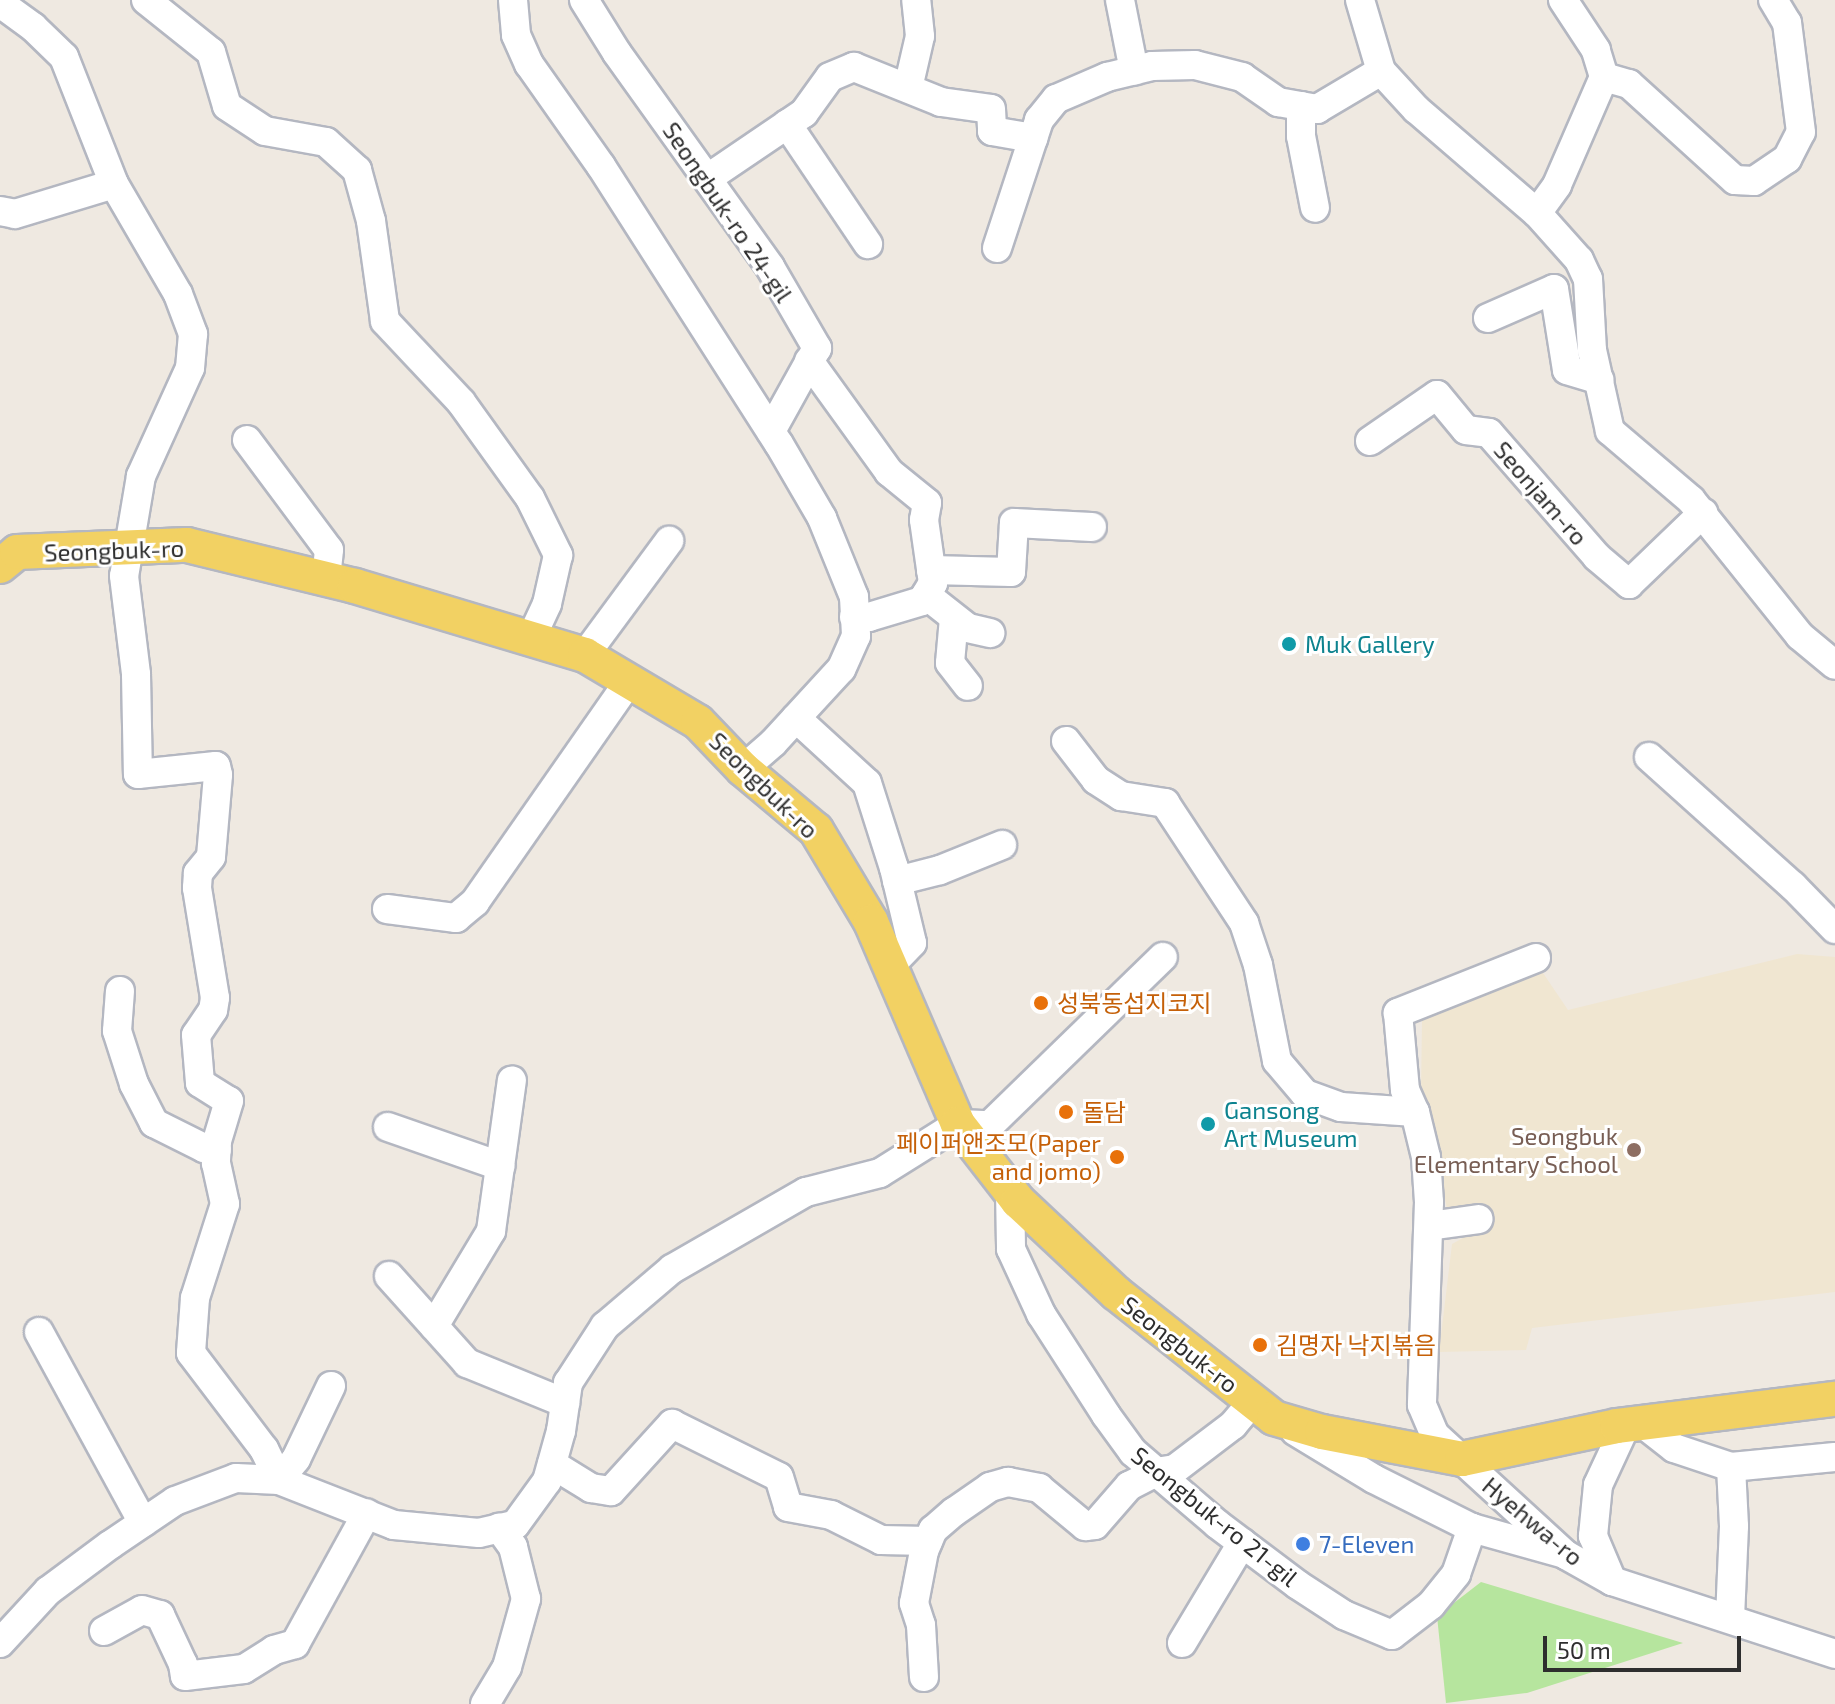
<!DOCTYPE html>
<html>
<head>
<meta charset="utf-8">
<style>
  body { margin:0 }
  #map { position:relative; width:1835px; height:1704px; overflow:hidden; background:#efe9e1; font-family:"Exo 2","Noto Sans KR",sans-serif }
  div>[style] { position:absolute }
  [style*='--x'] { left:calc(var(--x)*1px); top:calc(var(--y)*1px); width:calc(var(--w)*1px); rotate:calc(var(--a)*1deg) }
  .education>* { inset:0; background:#f0e6d1 }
  .green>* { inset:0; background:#b6e59e }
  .roads { filter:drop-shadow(2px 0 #b4b7c1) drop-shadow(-2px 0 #b4b7c1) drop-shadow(0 2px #b4b7c1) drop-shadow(0 -2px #b4b7c1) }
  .minor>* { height:28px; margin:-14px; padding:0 14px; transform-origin:14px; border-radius:14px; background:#fff }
  .major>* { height:34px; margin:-17px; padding:0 17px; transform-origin:17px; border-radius:17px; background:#f2d163 }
  .dots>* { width:22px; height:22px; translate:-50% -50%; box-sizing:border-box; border:4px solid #fff; border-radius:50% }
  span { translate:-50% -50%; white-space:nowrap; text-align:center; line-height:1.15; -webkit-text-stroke:6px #fff; paint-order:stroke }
  .street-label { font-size:24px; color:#2e2e2e }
  .culture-label { font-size:24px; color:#0d838f }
  .left { translate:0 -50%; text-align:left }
  .food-label { font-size:24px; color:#c56008 }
  .right { translate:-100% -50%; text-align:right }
  .education-label { font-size:24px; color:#785e54 }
  .shop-label { font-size:24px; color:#366cbe }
  .scale { position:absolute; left:1543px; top:1636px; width:198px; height:36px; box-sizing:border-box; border:4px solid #2e2e2e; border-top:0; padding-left:10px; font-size:24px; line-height:28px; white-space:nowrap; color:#2e2e2e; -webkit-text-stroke:6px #fff; paint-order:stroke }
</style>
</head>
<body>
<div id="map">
  <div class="education">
    <div style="clip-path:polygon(1797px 954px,1835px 957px,1835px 1292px,1532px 1328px,1526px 1350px,1439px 1352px,1452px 1244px,1481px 1228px,1478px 1208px,1447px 1208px,1421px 1093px,1422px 1020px,1537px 964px,1568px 1010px)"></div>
  </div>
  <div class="green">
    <div style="clip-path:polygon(1481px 1582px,1683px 1643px,1527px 1693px,1446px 1703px,1437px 1616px)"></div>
  </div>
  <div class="roads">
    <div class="minor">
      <div style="--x:146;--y:0;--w:83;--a:38.7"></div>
      <div style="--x:211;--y:52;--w:56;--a:73.5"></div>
      <div style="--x:227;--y:106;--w:45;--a:33.3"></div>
      <div style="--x:265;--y:131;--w:62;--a:10.2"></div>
      <div style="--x:326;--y:142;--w:42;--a:42.1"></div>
      <div style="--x:357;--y:170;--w:53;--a:74.6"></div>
      <div style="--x:371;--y:221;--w:101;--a:82"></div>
      <div style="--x:385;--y:321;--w:111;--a:46.8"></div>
      <div style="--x:461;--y:402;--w:118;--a:54.3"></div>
      <div style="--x:530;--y:498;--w:64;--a:63.8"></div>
      <div style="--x:558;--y:555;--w:50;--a:102.7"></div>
      <div style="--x:547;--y:604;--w:40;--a:115"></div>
      <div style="--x:513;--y:0;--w:35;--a:85"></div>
      <div style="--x:516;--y:35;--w:32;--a:66"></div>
      <div style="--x:529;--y:64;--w:125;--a:54.8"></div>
      <div style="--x:601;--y:166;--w:330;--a:57.4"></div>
      <div style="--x:779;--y:444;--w:86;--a:59.8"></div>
      <div style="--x:822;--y:518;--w:85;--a:67.9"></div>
      <div style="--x:854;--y:597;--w:39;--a:87"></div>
      <div style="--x:856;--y:636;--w:36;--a:114"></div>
      <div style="--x:841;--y:669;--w:100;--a:132.6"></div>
      <div style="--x:773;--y:743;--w:40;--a:139"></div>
      <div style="--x:584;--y:0;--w:62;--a:58.1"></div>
      <div style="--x:617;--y:53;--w:263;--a:54.4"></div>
      <div style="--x:770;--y:267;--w:94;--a:59.9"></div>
      <div style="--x:817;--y:348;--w:95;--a:119"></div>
      <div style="--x:1120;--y:0;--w:72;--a:78.8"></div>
      <div style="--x:1360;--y:0;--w:74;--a:73.5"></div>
      <div style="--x:1381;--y:71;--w:52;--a:47.4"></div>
      <div style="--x:1416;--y:109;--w:160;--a:40.7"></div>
      <div style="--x:1537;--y:213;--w:63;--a:48.2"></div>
      <div style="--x:1579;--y:260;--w:21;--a:65"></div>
      <div style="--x:1588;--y:279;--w:71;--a:86.8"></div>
      <div style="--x:1592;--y:350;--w:83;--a:77.5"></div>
      <div style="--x:1610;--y:431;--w:106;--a:40.4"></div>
      <div style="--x:1691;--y:500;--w:174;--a:51.3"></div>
      <div style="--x:1800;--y:636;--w:45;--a:39.6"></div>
      <div style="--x:0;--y:3;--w:41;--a:36"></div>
      <div style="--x:33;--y:27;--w:43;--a:44.1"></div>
      <div style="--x:64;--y:57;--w:136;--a:68.5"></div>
      <div style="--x:114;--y:184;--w:127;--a:59.8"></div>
      <div style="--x:178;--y:294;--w:43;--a:69.4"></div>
      <div style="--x:193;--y:334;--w:34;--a:95"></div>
      <div style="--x:190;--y:368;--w:119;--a:114.4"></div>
      <div style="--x:141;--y:476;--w:101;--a:99.6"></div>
      <div style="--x:124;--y:576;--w:99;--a:83"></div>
      <div style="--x:136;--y:674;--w:100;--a:88.9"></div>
      <div style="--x:138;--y:774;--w:78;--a:-5.9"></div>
      <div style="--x:216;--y:766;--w:9;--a:77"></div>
      <div style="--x:218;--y:775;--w:82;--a:94.9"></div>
      <div style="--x:211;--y:857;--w:21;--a:129"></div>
      <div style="--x:198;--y:873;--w:15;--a:94"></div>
      <div style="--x:197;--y:888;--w:111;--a:80.7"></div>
      <div style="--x:215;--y:998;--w:12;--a:99"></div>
      <div style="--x:213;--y:1010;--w:30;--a:124"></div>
      <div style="--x:196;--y:1035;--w:48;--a:85.2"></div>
      <div style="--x:200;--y:1083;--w:34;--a:32"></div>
      <div style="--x:229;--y:1101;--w:42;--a:106.7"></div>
      <div style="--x:217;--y:1141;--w:22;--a:93"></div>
      <div style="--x:216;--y:1163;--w:42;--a:77.6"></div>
      <div style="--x:225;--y:1204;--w:99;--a:107.7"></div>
      <div style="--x:195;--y:1298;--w:55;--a:94.2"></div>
      <div style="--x:191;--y:1353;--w:121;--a:52.8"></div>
      <div style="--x:264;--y:1449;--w:34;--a:64"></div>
      <div style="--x:279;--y:1480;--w:27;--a:-51"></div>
      <div style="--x:296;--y:1459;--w:81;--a:-64.4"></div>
      <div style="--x:1604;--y:77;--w:26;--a:16"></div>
      <div style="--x:1629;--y:84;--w:143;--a:42.2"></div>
      <div style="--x:1735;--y:180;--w:19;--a:3"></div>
      <div style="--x:1754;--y:181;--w:40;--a:-34"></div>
      <div style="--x:1787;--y:159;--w:30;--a:-63"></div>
      <div style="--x:1801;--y:132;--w:110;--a:-97.3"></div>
      <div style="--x:1787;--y:23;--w:27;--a:-121"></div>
      <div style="--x:908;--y:88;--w:53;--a:-77"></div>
      <div style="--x:920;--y:36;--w:36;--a:-96"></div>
      <div style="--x:1301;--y:106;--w:30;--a:90"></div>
      <div style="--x:1301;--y:136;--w:73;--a:79"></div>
      <div style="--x:787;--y:124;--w:145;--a:56"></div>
      <div style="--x:708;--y:178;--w:116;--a:-34.1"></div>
      <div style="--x:804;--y:113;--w:44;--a:-54.2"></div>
      <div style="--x:830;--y:77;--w:26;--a:-23"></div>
      <div style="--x:854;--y:67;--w:94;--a:21.9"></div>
      <div style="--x:941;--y:102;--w:50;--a:8"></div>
      <div style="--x:991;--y:109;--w:22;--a:87"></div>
      <div style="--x:992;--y:131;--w:42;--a:9.7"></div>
      <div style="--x:0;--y:211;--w:15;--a:11"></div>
      <div style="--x:15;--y:214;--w:103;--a:-16.9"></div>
      <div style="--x:1537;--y:213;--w:34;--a:-54"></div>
      <div style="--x:1557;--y:185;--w:118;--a:-66.5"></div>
      <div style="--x:1604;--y:77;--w:28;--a:-107"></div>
      <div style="--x:1596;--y:50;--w:60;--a:-123.4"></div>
      <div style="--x:997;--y:248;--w:135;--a:-71.8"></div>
      <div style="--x:1039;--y:120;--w:27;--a:-51"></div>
      <div style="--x:1056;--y:99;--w:56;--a:-23.3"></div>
      <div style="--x:1107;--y:77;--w:46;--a:-13.7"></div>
      <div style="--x:1152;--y:66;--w:43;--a:-1.3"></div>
      <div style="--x:1195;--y:65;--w:49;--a:14.3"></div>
      <div style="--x:1242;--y:77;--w:44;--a:34.8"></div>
      <div style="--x:1278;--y:102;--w:40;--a:10"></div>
      <div style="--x:1317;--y:109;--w:74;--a:-30.7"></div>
      <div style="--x:1488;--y:318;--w:72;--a:-23.7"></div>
      <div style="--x:1554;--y:289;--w:82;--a:80.9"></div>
      <div style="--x:1567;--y:370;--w:34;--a:17"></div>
      <div style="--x:809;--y:361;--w:137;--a:54.2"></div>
      <div style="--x:889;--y:472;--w:49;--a:39.2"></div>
      <div style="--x:927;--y:503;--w:17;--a:100"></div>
      <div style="--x:924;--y:520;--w:64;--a:81.9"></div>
      <div style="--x:933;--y:583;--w:21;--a:121"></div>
      <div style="--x:922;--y:601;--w:55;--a:163.2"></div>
      <div style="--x:869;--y:617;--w:15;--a:180"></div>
      <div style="--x:247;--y:440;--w:137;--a:53.3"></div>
      <div style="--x:329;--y:550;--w:29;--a:96"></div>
      <div style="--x:1370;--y:441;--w:81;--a:-34.5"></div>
      <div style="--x:1437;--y:395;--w:45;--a:50.4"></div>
      <div style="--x:1466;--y:430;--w:23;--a:7"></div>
      <div style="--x:1489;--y:433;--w:164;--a:48.9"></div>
      <div style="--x:1597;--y:557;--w:42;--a:40.2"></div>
      <div style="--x:1629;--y:584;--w:103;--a:-43.8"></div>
      <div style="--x:931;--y:570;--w:80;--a:1.4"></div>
      <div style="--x:1011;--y:572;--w:49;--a:-86.5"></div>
      <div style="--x:1014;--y:523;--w:78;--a:2.9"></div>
      <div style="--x:926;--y:595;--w:53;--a:38.2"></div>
      <div style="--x:968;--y:628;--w:23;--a:13"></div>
      <div style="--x:954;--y:618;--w:45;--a:95.1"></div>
      <div style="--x:950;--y:663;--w:29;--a:52"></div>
      <div style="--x:585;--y:655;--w:142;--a:-53.6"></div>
      <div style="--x:796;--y:718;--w:96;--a:42.5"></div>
      <div style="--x:867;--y:783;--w:89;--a:72.4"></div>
      <div style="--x:894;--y:868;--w:77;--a:76.5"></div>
      <div style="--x:912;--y:943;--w:33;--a:134"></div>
      <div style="--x:1066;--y:741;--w:49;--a:52.4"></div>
      <div style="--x:1096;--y:780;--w:30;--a:33"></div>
      <div style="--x:1121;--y:796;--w:45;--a:9"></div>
      <div style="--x:1165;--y:803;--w:144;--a:56.6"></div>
      <div style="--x:1244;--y:923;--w:44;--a:71.6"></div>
      <div style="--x:1258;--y:965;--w:98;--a:78.8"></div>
      <div style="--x:1277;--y:1061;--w:43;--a:49.7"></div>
      <div style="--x:1305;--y:1094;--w:38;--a:20"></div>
      <div style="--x:1341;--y:1107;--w:74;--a:3.9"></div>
      <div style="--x:1649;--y:757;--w:193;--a:41.9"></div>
      <div style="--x:1793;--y:886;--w:60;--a:45.7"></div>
      <div style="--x:897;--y:881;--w:44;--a:-14.3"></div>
      <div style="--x:940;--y:870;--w:67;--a:-22"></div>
      <div style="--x:387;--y:909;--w:70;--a:7.4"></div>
      <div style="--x:456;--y:918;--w:25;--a:-40"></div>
      <div style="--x:475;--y:902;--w:269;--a:-55.1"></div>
      <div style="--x:1536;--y:958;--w:149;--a:158.3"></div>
      <div style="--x:1398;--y:1013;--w:77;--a:84.8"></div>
      <div style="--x:1405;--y:1090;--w:24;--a:66"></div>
      <div style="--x:1415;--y:1112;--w:46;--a:76.3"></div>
      <div style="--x:1426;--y:1157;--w:45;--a:86.2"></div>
      <div style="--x:1429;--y:1202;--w:203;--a:92"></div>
      <div style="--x:1422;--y:1405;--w:33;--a:67"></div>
      <div style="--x:1435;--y:1435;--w:178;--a:42.5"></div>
      <div style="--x:1566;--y:1555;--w:53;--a:29.5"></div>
      <div style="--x:1612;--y:1581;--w:235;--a:18.1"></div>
      <div style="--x:120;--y:991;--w:40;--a:94.3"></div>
      <div style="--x:117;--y:1031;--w:56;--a:72.2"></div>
      <div style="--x:134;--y:1084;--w:44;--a:62.9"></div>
      <div style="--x:154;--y:1123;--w:56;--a:26.6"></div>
      <div style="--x:204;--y:1148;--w:13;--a:9"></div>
      <div style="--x:388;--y:1127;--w:119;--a:19.2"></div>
      <div style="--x:1010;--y:1190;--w:59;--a:89"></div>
      <div style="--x:1011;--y:1249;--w:72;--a:65.2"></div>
      <div style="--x:1041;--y:1314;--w:120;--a:57.2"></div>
      <div style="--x:1106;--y:1415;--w:46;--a:53.9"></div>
      <div style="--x:1133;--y:1452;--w:111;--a:40.6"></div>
      <div style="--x:1217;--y:1524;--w:101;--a:37"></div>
      <div style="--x:1298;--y:1585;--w:55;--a:33.1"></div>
      <div style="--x:1344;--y:1615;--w:52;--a:22.6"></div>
      <div style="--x:1392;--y:1635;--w:49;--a:-37.6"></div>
      <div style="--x:1431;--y:1605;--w:40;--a:-51"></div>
      <div style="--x:1456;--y:1574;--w:49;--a:-70.8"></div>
      <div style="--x:1429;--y:1226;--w:50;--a:-8"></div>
      <div style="--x:389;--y:1276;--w:117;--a:48.1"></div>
      <div style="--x:467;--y:1363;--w:106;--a:22.2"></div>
      <div style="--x:434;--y:1326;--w:111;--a:-59"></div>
      <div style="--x:491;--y:1231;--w:152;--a:-82.1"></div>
      <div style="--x:39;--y:1332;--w:217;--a:61.4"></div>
      <div style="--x:1642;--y:1423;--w:41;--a:38"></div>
      <div style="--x:1674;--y:1448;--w:60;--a:18.4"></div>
      <div style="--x:1731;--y:1467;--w:104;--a:-5.5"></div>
      <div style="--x:1295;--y:1431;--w:92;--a:31.3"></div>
      <div style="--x:1374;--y:1479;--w:110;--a:26.6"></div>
      <div style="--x:1472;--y:1528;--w:92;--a:15.7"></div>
      <div style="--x:552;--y:1464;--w:46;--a:31.6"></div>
      <div style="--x:591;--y:1488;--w:20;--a:9"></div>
      <div style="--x:611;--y:1491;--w:91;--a:-47.7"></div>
      <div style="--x:672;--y:1424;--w:119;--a:26.4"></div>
      <div style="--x:779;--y:1477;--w:31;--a:73"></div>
      <div style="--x:788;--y:1507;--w:44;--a:10.5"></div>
      <div style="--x:831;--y:1515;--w:56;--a:26.6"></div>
      <div style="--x:881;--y:1540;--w:47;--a:1.2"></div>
      <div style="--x:1612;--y:1581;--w:49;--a:-112.9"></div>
      <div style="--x:1593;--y:1536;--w:51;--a:-84.4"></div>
      <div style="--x:1598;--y:1485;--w:66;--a:-65"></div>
      <div style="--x:1730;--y:1618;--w:92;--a:-87.5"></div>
      <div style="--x:1734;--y:1526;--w:59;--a:-92.9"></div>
      <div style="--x:104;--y:1631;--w:43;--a:-28.9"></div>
      <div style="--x:142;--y:1610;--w:19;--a:16"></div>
      <div style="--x:160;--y:1615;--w:54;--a:64.9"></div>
      <div style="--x:183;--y:1664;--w:12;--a:81"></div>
      <div style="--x:185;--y:1676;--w:59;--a:-6.8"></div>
      <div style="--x:244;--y:1669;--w:36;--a:-32"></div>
      <div style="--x:274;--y:1650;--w:22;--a:-16"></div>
      <div style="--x:295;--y:1644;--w:149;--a:-61.2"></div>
      <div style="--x:0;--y:1643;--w:71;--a:-47.3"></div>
      <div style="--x:48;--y:1591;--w:77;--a:-36.6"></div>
      <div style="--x:110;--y:1545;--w:78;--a:-34.1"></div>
      <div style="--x:175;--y:1501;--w:65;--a:-20.7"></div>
      <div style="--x:236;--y:1478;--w:43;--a:2.7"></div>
      <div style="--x:279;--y:1480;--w:123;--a:21.4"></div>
      <div style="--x:394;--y:1525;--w:85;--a:5.4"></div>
      <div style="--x:479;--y:1533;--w:37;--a:-13"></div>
      <div style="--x:515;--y:1525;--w:54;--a:-54"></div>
      <div style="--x:547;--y:1481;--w:52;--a:-74.4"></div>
      <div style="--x:561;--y:1431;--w:49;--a:-81.7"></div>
      <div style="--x:568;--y:1383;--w:68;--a:-57"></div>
      <div style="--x:605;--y:1326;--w:88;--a:-40.4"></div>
      <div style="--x:672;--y:1269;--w:155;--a:-29.9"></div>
      <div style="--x:806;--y:1192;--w:76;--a:-14.4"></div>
      <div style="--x:880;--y:1173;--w:92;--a:-32.1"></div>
      <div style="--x:958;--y:1124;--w:32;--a:2"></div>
      <div style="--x:990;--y:1125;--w:241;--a:-44.2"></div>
      <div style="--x:1182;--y:1643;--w:117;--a:-59"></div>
      <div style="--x:924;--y:1677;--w:52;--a:-93.3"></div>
      <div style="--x:921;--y:1625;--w:23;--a:-108"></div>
      <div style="--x:914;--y:1603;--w:53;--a:-79.1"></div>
      <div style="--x:924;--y:1551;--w:23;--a:-67"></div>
      <div style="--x:933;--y:1530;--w:28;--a:-41"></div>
      <div style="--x:954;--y:1512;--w:44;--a:-34.8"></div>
      <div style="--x:990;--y:1487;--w:19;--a:-16"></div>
      <div style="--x:1008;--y:1482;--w:32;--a:11"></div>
      <div style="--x:1039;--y:1488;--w:60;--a:39.6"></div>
      <div style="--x:1085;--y:1526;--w:10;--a:-6"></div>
      <div style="--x:1095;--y:1525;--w:52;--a:-48.9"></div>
      <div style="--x:1129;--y:1486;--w:30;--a:-27"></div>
      <div style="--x:1156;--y:1472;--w:19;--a:-9"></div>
      <div style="--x:1175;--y:1469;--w:73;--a:-37.2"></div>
      <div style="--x:1233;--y:1425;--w:31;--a:-50"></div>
      <div style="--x:485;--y:1704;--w:43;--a:-59.3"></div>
      <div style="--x:507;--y:1667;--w:71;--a:-74.4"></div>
      <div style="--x:526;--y:1599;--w:54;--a:-104"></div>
      <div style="--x:513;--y:1547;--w:24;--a:-126"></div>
    </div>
    <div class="major">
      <div style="--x:0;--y:566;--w:22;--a:-39"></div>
      <div style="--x:17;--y:552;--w:170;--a:-2.4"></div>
      <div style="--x:187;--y:545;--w:173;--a:13.7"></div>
      <div style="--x:355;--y:586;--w:240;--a:16.7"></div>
      <div style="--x:585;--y:655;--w:131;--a:30.7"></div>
      <div style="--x:698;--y:722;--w:65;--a:46.2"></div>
      <div style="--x:743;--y:769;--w:95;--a:39.9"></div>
      <div style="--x:816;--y:830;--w:107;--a:59.1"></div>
      <div style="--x:871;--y:922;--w:220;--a:66.7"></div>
      <div style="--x:958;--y:1124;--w:98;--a:52.1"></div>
      <div style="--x:1018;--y:1201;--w:134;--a:43.2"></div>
      <div style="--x:1116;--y:1293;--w:201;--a:38.3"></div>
      <div style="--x:1274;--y:1418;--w:50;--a:16.3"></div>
      <div style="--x:1322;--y:1432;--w:143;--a:10.9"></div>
      <div style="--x:1462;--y:1459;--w:158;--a:-12"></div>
      <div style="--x:1617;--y:1426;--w:220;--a:-7.1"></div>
    </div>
  </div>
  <div class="dots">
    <div style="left:1289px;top:644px;background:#0f9aa8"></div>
    <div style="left:1041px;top:1003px;background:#e8710a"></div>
    <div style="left:1066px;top:1112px;background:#e8710a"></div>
    <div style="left:1208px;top:1124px;background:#0f9aa8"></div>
    <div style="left:1634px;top:1150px;background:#8d6e63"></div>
    <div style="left:1117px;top:1157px;background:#e8710a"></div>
    <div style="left:1260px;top:1345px;background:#e8710a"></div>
    <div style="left:1303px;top:1544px;background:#3f7fe0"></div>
  </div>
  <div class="street-label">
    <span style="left:728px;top:212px;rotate:56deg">Seongbuk-ro 24-gil</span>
    <span style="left:1541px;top:493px;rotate:49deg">Seonjam-ro</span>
    <span style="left:114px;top:550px;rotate:-2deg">Seongbuk-ro</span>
    <span style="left:764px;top:785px;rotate:44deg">Seongbuk-ro</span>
    <span style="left:1180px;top:1344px;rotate:38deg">Seongbuk-ro</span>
    <span style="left:1215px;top:1516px;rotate:39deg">Seongbuk-ro 21-gil</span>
    <span style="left:1533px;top:1521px;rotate:40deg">Hyehwa-ro</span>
  </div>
  <div class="culture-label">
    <span class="left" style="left:1305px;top:644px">Muk Gallery</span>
    <span class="left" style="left:1224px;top:1124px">Gansong<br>Art Museum</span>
  </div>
  <div class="food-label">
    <span class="left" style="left:1057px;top:1003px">성북동섭지코지</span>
    <span class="left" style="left:1082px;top:1112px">돌담</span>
    <span class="right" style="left:1101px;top:1157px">페이퍼앤조모(Paper<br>and jomo)</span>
    <span class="left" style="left:1276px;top:1345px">김명자 낙지볶음</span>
  </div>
  <div class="education-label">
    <span class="right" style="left:1618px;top:1150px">Seongbuk<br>Elementary School</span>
  </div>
  <div class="shop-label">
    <span class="left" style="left:1319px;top:1544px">7-Eleven</span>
  </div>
  <div class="scale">50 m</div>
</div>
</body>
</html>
